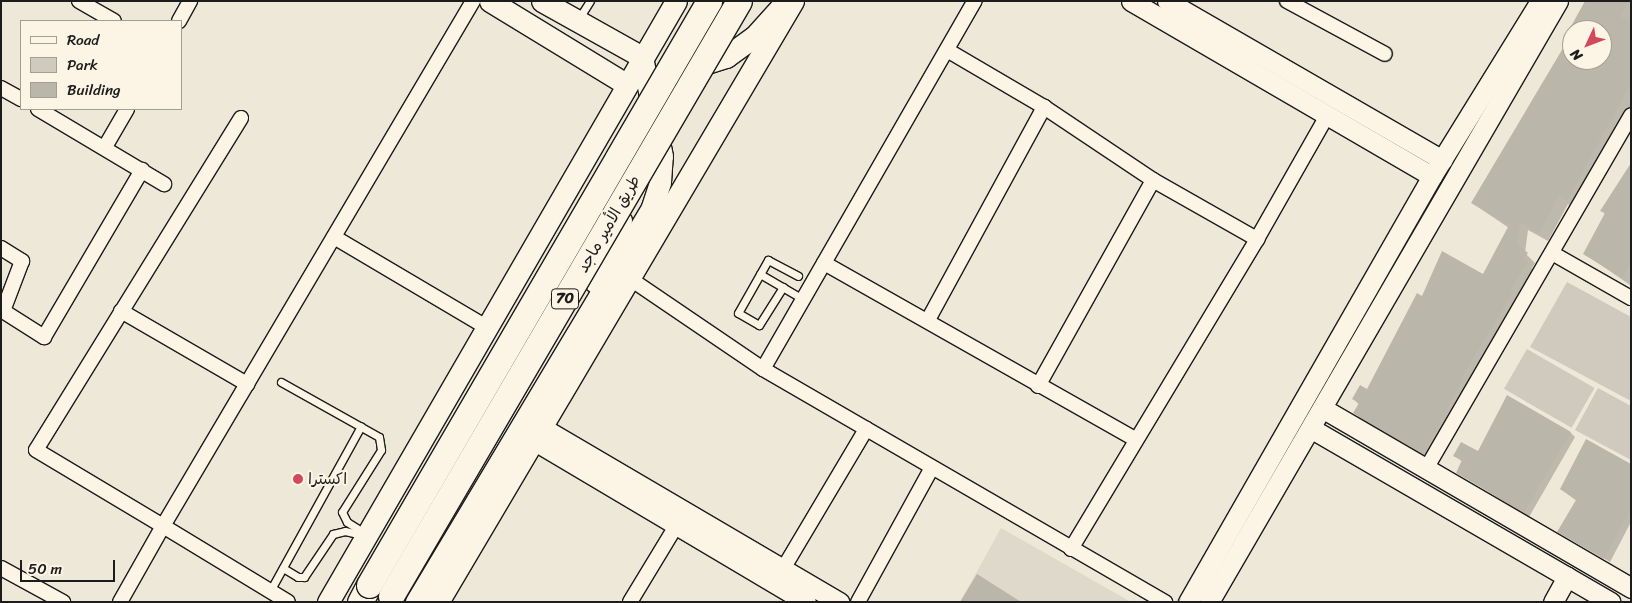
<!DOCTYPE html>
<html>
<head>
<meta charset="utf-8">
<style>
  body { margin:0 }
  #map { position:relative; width:1632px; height:603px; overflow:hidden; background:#eee8d9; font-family:Sriracha,"Playpen Sans Arabic",sans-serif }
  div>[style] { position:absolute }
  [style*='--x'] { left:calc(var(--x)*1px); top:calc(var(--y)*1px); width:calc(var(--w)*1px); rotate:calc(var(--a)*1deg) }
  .built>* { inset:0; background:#ded9cb }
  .green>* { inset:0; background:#cfcabd; transform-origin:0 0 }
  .shadow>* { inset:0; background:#0003 }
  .building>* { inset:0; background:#bab6aa }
  .roads { filter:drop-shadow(1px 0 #1c1c1c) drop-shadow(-1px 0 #1c1c1c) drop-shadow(0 1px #1c1c1c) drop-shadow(0 -1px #1c1c1c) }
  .lane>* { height:7px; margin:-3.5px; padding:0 3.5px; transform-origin:3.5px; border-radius:3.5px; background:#fcf5e5 }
  .street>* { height:14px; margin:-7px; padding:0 7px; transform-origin:7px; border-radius:7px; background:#fcf5e5 }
  .secondary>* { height:19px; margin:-9.5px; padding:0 9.5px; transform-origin:9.5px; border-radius:9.5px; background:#fcf5e5 }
  .primary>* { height:21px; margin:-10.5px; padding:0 10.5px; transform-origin:10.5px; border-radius:10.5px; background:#fcf5e5 }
  .highway>* { height:25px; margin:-12.5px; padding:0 12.5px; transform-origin:12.5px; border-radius:12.5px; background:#fcf5e5 }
  .bridges { filter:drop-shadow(1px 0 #1c1c1c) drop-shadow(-1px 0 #1c1c1c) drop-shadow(0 1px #1c1c1c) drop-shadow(0 -1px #1c1c1c) }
  .highway-bridge>* { height:25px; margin:-12.5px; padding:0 12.5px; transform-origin:12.5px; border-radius:12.5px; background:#fcf5e5 }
  .dots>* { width:14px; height:14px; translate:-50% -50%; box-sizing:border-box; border:2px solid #fcf5e5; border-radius:50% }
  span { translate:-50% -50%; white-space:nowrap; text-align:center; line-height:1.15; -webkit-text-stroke:4px #fcf5e5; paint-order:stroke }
  .shield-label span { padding:1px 4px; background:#fcf5e5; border:1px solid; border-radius:4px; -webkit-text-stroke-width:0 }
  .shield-label { font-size:15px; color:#1c1c1c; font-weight:700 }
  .street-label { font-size:16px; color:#1c1c1c }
  .poi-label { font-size:16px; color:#1c1c1c }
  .left { translate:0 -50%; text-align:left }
  .frame { position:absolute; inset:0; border:2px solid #1c1c1c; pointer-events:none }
  .legend { position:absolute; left:20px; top:20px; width:162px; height:90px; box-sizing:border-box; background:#fcf5e5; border:1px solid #a29e95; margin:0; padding:6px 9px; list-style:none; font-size:15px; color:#1c1c1c }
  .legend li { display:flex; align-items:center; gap:10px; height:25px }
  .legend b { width:25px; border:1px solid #a29e95 }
  .north { position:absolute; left:1562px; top:20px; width:50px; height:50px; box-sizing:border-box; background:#fcf5e5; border:1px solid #a29e95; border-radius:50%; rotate:227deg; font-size:14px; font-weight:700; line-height:20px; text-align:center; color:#1c1c1c }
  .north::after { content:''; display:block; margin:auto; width:18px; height:22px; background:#d1495b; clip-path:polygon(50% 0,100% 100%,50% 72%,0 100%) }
  .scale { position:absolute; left:20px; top:560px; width:95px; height:22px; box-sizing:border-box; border:2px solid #1c1c1c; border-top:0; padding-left:6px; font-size:15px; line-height:18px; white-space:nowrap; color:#1c1c1c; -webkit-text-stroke:4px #fcf5e5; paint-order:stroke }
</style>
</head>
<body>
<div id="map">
  <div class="built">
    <div style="clip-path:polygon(1001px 528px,1131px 602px,960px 602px)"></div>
  </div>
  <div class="green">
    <div style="clip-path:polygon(1567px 282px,1631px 317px,1631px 401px,1530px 347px)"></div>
    <div style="left:1527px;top:349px;width:78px;height:46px;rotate:30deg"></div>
    <div style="clip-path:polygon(1598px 388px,1631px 406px,1631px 460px,1575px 430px)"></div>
  </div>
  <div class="shadow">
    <div style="clip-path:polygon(1587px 1px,1631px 1px,1631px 106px,1576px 209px,1568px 204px,1548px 241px,1528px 230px,1525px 253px,1535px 263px,1532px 268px,1535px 272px,1433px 462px,1363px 421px,1355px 413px,1359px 405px,1354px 399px,1368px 391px,1422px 298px,1483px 275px,1509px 228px,1472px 203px,1572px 36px,1572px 60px,1602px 60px,1602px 30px,1570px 30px)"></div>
    <div style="clip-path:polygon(1631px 165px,1631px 283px,1630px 285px,1585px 254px,1605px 214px,1602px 211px)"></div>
    <div style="clip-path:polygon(1570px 432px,1575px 437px,1529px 517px,1458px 473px,1463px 462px,1454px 456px)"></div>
    <div style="clip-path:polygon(1631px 465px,1631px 522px,1610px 562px,1559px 532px,1577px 501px,1561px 489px)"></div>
  </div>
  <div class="building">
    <div style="clip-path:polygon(1585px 1px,1628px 1px,1620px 17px,1631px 23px,1631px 83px,1567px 201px,1559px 196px,1539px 233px,1520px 223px,1517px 244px,1528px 253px,1523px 260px,1528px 262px,1510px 291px,1513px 293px,1461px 378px,1463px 379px,1424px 454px,1353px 413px,1359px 403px,1352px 399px,1360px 385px,1367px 389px,1417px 293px,1422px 296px,1442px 251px,1483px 274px,1509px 225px,1471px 203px,1572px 33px,1572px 60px,1602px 60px,1602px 30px,1569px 30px)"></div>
    <div style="clip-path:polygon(1631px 163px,1631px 263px,1622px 278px,1583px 254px,1605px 213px,1600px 211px)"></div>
    <div style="clip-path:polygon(1507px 395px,1571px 432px,1524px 512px,1456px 473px,1462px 460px,1453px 456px,1461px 442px,1478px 451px)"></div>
    <div style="clip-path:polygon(1586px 439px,1631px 464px,1631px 508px,1604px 559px,1557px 532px,1576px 500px,1560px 489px)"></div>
    <div style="clip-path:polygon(977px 574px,1021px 602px,960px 602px)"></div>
  </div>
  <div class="roads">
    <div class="lane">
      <div style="--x:578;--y:20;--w:22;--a:-58"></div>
      <div style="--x:760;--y:274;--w:50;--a:30.2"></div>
      <div style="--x:783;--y:287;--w:45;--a:122.3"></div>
      <div style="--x:759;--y:325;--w:24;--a:-150"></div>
      <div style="--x:738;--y:313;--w:61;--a:-60.5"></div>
      <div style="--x:768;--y:260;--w:34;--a:28"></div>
      <div style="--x:281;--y:382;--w:112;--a:29.3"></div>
      <div style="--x:379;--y:437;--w:13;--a:81"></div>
      <div style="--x:381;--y:450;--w:73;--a:122.2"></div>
      <div style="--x:342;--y:512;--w:11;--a:63"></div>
      <div style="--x:347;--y:522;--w:22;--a:32"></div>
      <div style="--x:283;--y:568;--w:17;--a:31"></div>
      <div style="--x:298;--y:577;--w:6;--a:0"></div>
      <div style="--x:304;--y:577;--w:52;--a:-56"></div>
      <div style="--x:333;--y:534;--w:12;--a:-14"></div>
      <div style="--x:345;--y:531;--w:18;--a:13"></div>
      <div style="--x:270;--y:591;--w:188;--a:-61.1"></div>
    </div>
    <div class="street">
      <div style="--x:79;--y:1;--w:40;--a:29.7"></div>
      <div style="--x:1287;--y:1;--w:111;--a:28.4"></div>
      <div style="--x:179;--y:21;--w:23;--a:-61"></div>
      <div style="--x:947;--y:50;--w:113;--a:30.4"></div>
      <div style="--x:1044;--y:107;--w:131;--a:33.8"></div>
      <div style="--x:1153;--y:180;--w:120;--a:29.6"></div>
      <div style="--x:1;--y:88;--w:23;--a:29"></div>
      <div style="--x:38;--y:109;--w:147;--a:30.8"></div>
      <div style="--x:241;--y:118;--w:390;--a:121.7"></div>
      <div style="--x:36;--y:450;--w:148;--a:30.9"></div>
      <div style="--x:163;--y:526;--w:610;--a:-59.44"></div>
      <div style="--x:105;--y:147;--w:44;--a:-59.9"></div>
      <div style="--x:334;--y:237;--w:177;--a:30.6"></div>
      <div style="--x:1;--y:248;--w:25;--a:32"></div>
      <div style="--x:22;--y:261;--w:53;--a:110.8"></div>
      <div style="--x:3;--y:311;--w:49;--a:32.4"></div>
      <div style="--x:44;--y:337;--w:194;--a:-59.6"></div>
      <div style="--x:1552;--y:253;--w:91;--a:29.7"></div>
      <div style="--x:824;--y:263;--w:357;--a:29.5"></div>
      <div style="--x:629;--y:278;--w:162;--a:34.2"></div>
      <div style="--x:763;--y:369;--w:465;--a:30.1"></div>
      <div style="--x:121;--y:311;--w:146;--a:30.1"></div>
      <div style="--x:928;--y:320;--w:243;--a:-61.4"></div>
      <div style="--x:763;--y:369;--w:425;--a:-60.1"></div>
      <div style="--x:1038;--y:386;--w:236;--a:-60.8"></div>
      <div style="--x:1426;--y:469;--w:409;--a:-59.9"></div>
      <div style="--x:1071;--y:549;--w:362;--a:-59"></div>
      <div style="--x:1257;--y:239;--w:142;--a:-60.4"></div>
      <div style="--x:1;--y:568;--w:71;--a:28.7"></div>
      <div style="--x:783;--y:569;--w:163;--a:-59.3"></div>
      <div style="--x:120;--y:602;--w:87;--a:-60.5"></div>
      <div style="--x:163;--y:526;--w:146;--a:31.3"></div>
      <div style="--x:630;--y:602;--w:89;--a:-58.8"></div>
      <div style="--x:858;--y:602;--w:152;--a:-61.2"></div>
    </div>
    <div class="secondary">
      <div style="--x:1131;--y:1;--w:348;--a:30.2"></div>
      <div style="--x:1167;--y:1;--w:318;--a:30"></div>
      <div style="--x:1322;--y:408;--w:358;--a:30.2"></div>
      <div style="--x:541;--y:427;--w:346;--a:30.4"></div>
      <div style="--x:1312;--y:429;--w:345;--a:30.1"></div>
      <div style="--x:535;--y:441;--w:315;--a:30.7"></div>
      <div style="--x:1188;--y:602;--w:491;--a:-60.2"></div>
      <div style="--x:1432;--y:176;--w:206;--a:-58.3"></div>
      <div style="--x:1209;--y:602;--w:695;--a:-59.86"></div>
      <div style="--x:1553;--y:602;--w:29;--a:-61"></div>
    </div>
    <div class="primary">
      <div style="--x:490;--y:1;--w:159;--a:31.4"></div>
      <div style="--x:542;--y:1;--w:115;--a:29.2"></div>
      <div style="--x:653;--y:80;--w:77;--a:-17.5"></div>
      <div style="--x:726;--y:57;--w:34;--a:-36"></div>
      <div style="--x:754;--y:37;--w:39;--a:-48"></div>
      <div style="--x:595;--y:282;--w:67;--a:-67.2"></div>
      <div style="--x:328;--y:602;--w:694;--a:-59.93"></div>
      <div style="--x:416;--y:602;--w:460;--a:-59.1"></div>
      <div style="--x:652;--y:207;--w:26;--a:-72"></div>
      <div style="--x:660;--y:182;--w:26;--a:-86"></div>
      <div style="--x:662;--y:156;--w:101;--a:-101.4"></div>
      <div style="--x:438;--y:602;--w:698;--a:-59.43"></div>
    </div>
    <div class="highway">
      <div style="--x:360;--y:602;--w:19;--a:-62"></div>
    </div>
  </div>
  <div class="bridges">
    <div class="highway-bridge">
      <div style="--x:369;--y:585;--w:676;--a:-59.79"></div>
      <div style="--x:391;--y:596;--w:689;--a:-59.68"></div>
    </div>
  </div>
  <div class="dots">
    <div style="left:298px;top:479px;background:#d1495b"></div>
  </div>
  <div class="shield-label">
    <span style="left:565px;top:299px">70</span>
  </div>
  <div class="street-label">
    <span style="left:609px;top:224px;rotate:-60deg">طريق الأمير ماجد</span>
  </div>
  <div class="poi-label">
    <span class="left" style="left:308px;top:479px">اكسترا</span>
  </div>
  <div class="frame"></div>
  <ul class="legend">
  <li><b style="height:6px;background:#fcf5e5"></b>Road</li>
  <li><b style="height:14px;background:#cfcabd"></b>Park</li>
  <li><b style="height:14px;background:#bab6aa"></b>Building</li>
  </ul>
  <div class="north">N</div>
  <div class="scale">50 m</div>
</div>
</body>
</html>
